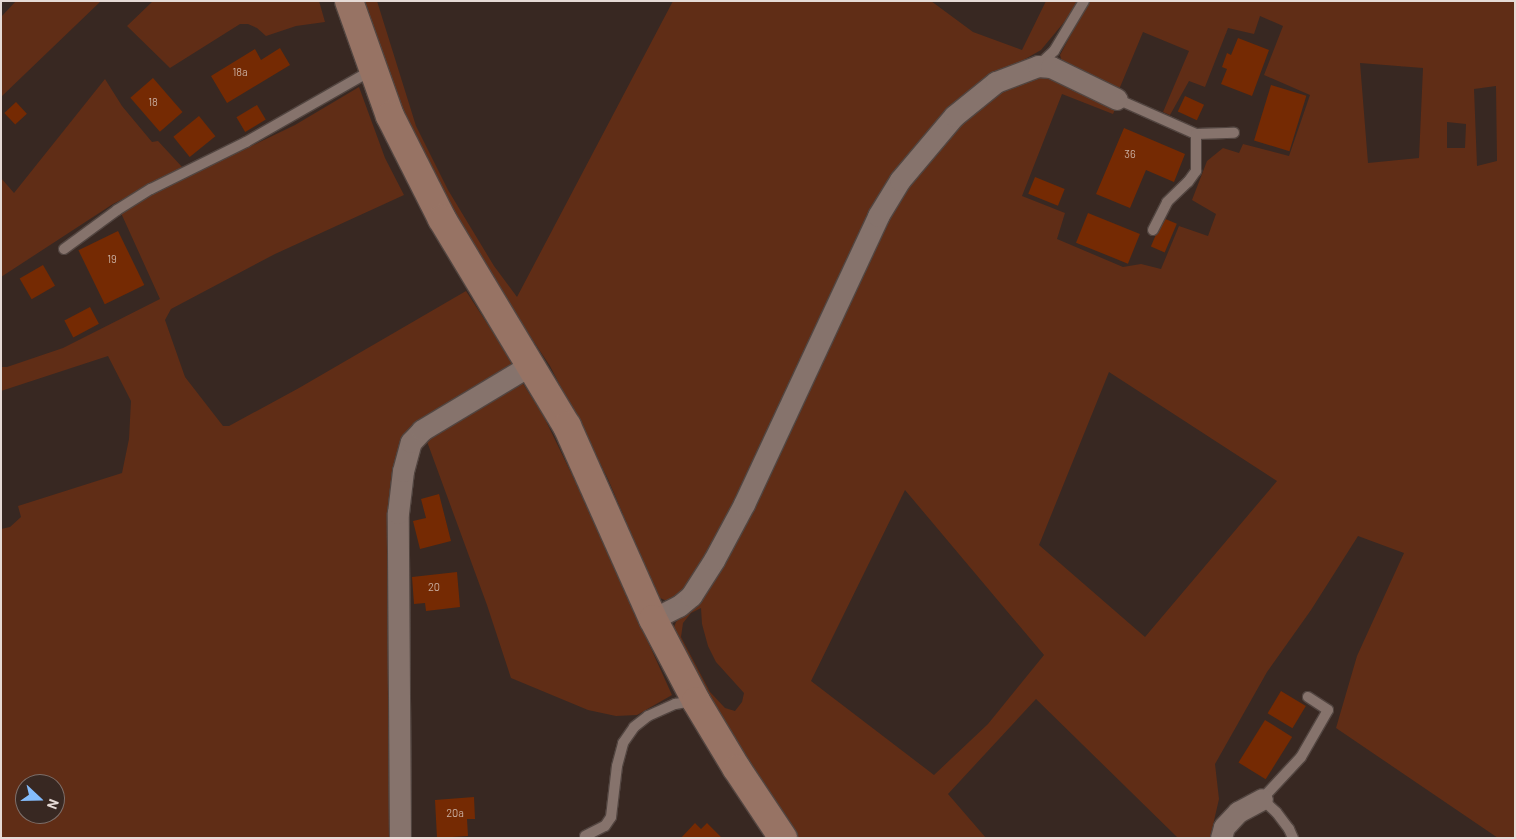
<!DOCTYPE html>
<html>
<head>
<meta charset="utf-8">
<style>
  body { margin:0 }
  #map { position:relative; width:1516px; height:839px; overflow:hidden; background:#382822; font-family:Barlow,sans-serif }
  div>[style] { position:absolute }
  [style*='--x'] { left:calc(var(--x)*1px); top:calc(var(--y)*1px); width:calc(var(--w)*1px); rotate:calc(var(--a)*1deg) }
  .green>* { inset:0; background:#602d16 }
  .building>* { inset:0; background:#752a03; transform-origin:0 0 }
  .roads { filter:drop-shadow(1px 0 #524540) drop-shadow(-1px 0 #524540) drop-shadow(0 1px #524540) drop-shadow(0 -1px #524540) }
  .service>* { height:10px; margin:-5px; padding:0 5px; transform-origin:5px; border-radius:5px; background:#86736c }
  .minor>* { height:21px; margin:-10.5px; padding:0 10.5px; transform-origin:10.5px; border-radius:10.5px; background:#86736c }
  .secondary>* { height:28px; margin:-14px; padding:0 14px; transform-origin:14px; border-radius:14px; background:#977364 }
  span { translate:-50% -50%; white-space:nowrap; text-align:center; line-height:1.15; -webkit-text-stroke:4.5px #382822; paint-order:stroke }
  .number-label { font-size:11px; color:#c9aea1 }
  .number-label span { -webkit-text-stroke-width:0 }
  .frame { position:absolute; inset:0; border:2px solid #e5dad6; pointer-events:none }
  .north { position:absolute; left:15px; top:774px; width:50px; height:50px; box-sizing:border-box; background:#382822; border:1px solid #7d6f6a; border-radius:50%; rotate:111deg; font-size:14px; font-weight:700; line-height:20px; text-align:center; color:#e5dad6 }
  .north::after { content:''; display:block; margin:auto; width:18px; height:22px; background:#84bcfb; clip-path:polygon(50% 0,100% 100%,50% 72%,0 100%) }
</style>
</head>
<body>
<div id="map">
  <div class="green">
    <div style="clip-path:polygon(16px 1px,101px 1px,1px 97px,1px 17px)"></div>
    <div style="clip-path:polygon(153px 1px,319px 1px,325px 22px,296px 26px,266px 36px,257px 28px,248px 24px,240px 24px,170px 68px,127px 26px)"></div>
    <div style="clip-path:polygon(363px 1px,377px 1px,416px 126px,448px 190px,494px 266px,517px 297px,673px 1px,931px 1px,973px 32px,1022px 50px,1046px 1px,1078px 1px,1070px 15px,1041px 50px,994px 77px,950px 111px,802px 370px,689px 590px,669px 602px,658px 597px,608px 479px,550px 366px,468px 243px,413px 144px)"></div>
    <div style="clip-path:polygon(evenodd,1089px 1px,1515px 1px,1515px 838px,1498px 838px,1336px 728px,1357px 656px,1404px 553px,1358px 536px,1311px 610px,1267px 672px,1215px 764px,1219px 799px,1210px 838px,1178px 838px,1036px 699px,948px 794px,986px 838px,797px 838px,734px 744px,672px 632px,676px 622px,698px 597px,883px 216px,936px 148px,998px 88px,1041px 72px,1117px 105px,1113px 114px,1062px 94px,1022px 196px,1065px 213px,1057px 239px,1123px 267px,1141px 264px,1161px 269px,1179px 226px,1208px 236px,1216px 214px,1192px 200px,1207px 161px,1223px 148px,1239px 153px,1243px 144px,1289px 156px,1310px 95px,1264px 75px,1283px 26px,1260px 16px,1254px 34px,1228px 28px,1205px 87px,1189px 81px,1170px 115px,1163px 112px,1189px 51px,1143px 32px,1118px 92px,1063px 65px,1060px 55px,1089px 1px,1360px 63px,1423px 68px,1419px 158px,1368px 163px,1360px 63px,1089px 1px,1496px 86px,1497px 161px,1477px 166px,1474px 89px,1496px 86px,1089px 1px,1447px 122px,1466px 124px,1465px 148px,1447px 148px,1447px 122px,1089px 1px,1109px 372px,1277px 481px,1145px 637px,1039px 545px,1109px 372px,1089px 1px,905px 490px,1044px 655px,988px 724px,934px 775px,811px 681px,905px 490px,1089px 1px,701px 608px,702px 624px,708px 646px,716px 662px,744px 693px,742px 702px,735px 711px,725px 708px,710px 692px,681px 637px,683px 623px,691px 613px,701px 608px)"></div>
    <div style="clip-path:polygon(105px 79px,122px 106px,152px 142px,158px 141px,183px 168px,113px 204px,1px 277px,1px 178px,14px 193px)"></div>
    <div style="clip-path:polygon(evenodd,359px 87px,385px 158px,404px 195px,275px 254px,171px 309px,165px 320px,185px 377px,223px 426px,229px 426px,299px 388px,466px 291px,514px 365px,402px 440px,393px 838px,1px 838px,1px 529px,10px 527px,21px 517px,18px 506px,122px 473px,129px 439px,131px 401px,108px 356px,1px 391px,1px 367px,7px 367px,63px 348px,160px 299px,121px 213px,154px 193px,295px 125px,359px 87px,25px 784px,55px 784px,55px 814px,25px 814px,25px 784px)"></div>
    <div style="clip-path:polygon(520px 379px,543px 415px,577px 485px,672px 695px,637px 715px,616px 716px,588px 710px,511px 678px,487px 605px,425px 436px)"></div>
  </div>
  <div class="building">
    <div style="clip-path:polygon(1238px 38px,1269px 50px,1252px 96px,1221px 84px,1227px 69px,1222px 67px,1227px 53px,1231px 55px)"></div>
    <div style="clip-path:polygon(280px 48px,290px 65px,227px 103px,211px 76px,255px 49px,261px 60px)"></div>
    <div style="left:153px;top:78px;width:45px;height:30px;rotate:49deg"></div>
    <div style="left:1271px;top:85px;width:37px;height:58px;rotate:17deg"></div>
    <div style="left:1185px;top:96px;width:21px;height:17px;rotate:25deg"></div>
    <div style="left:16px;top:102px;width:16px;height:16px;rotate:47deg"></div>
    <div style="left:257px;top:105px;width:17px;height:24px;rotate:59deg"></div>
    <div style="left:199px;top:116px;width:26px;height:33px;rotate:51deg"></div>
    <div style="clip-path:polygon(1124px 128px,1185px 154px,1174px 182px,1146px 170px,1130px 208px,1096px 194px)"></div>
    <div style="left:1035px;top:177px;width:32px;height:18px;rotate:22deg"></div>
    <div style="left:1088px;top:213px;width:56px;height:32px;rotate:22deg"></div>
    <div style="left:1163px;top:218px;width:15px;height:31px;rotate:23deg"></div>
    <div style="left:118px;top:231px;width:60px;height:44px;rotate:64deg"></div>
    <div style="left:43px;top:265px;width:24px;height:27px;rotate:60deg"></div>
    <div style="left:90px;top:307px;width:19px;height:29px;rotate:62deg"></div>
    <div style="clip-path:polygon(439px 494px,451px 541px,420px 549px,413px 521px,426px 518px,421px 499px)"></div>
    <div style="clip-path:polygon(457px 572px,460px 607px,426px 611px,425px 603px,414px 604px,412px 577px)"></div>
    <div style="left:1281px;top:691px;width:29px;height:26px;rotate:31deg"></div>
    <div style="left:1265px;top:720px;width:32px;height:50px;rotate:32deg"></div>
    <div style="clip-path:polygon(474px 797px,475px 819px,467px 819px,468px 836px,437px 838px,435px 800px)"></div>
    <div style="clip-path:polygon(695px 823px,701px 829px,707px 823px,722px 838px,681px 838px)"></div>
  </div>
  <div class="roads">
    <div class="service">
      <div style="--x:1039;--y:65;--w:21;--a:-43"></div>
      <div style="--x:1054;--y:51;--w:58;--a:-59"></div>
      <div style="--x:1117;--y:99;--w:86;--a:23.9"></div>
      <div style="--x:1196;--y:134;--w:38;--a:-2"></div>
      <div style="--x:1153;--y:230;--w:31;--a:-63"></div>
      <div style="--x:1167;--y:202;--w:29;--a:-44"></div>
      <div style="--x:1188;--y:182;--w:14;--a:-54"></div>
      <div style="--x:1196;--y:171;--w:37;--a:-90"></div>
      <div style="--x:64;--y:249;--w:66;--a:-36.3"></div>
      <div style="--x:117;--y:210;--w:40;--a:-32"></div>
      <div style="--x:151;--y:189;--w:106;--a:-26.3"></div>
      <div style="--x:246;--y:142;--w:145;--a:-29.7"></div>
      <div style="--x:585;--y:836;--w:22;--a:-27"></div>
      <div style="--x:605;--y:826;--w:11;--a:-56"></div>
      <div style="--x:611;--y:817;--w:51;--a:-83.3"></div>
      <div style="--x:617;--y:766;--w:24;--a:-75"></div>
      <div style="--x:623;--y:743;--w:19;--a:-55"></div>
      <div style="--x:634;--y:727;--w:18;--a:-38"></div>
      <div style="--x:648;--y:716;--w:30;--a:-24"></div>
      <div style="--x:675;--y:704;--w:18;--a:-9"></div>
      <div style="--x:1293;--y:838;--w:10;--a:-114"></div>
      <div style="--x:1289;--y:829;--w:21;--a:-127"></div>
      <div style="--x:1276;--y:812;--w:19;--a:-137"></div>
      <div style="--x:1262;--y:799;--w:57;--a:-47.1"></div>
      <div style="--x:1301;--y:757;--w:54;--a:-60.1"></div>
      <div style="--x:1328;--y:710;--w:24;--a:-147"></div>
    </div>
    <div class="minor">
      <div style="--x:653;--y:619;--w:29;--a:-27"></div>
      <div style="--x:679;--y:606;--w:16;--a:-40"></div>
      <div style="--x:691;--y:596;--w:43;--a:-57.4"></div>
      <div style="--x:714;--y:560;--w:64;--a:-61.8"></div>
      <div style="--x:744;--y:504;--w:318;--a:-65"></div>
      <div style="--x:878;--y:216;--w:42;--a:-58.6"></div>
      <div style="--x:900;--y:180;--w:84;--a:-49.8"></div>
      <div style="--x:954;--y:116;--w:54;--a:-39"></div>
      <div style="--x:996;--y:82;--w:45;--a:-20.9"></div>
      <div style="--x:1038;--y:66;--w:13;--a:4"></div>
      <div style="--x:1051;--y:67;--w:73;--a:25.9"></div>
      <div style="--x:400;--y:838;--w:325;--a:-90.4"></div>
      <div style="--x:398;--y:513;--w:42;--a:-83.2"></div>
      <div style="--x:403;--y:471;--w:30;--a:-75"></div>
      <div style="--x:411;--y:442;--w:16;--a:-47"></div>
      <div style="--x:422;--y:430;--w:126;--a:-31"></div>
      <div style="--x:1221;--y:838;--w:11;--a:-75"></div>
      <div style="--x:1224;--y:827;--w:21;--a:-47"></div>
      <div style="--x:1238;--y:812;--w:27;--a:-28"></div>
    </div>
    <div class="secondary">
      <div style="--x:349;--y:1;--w:122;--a:70.4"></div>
      <div style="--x:390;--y:116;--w:115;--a:63.2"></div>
      <div style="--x:442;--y:219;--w:242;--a:58.9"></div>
      <div style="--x:567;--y:426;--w:211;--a:66"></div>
      <div style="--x:653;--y:619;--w:93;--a:62.3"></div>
      <div style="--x:696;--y:701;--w:79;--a:58.9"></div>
      <div style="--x:737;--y:769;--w:83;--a:56.3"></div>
    </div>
  </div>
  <div class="number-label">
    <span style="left:240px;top:72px">18a</span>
    <span style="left:153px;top:102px">18</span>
    <span style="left:1130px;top:154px">36</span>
    <span style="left:112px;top:259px">19</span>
    <span style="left:434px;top:587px">20</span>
    <span style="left:455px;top:813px">20a</span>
  </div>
  <div class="frame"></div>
  <div class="north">N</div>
</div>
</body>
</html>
